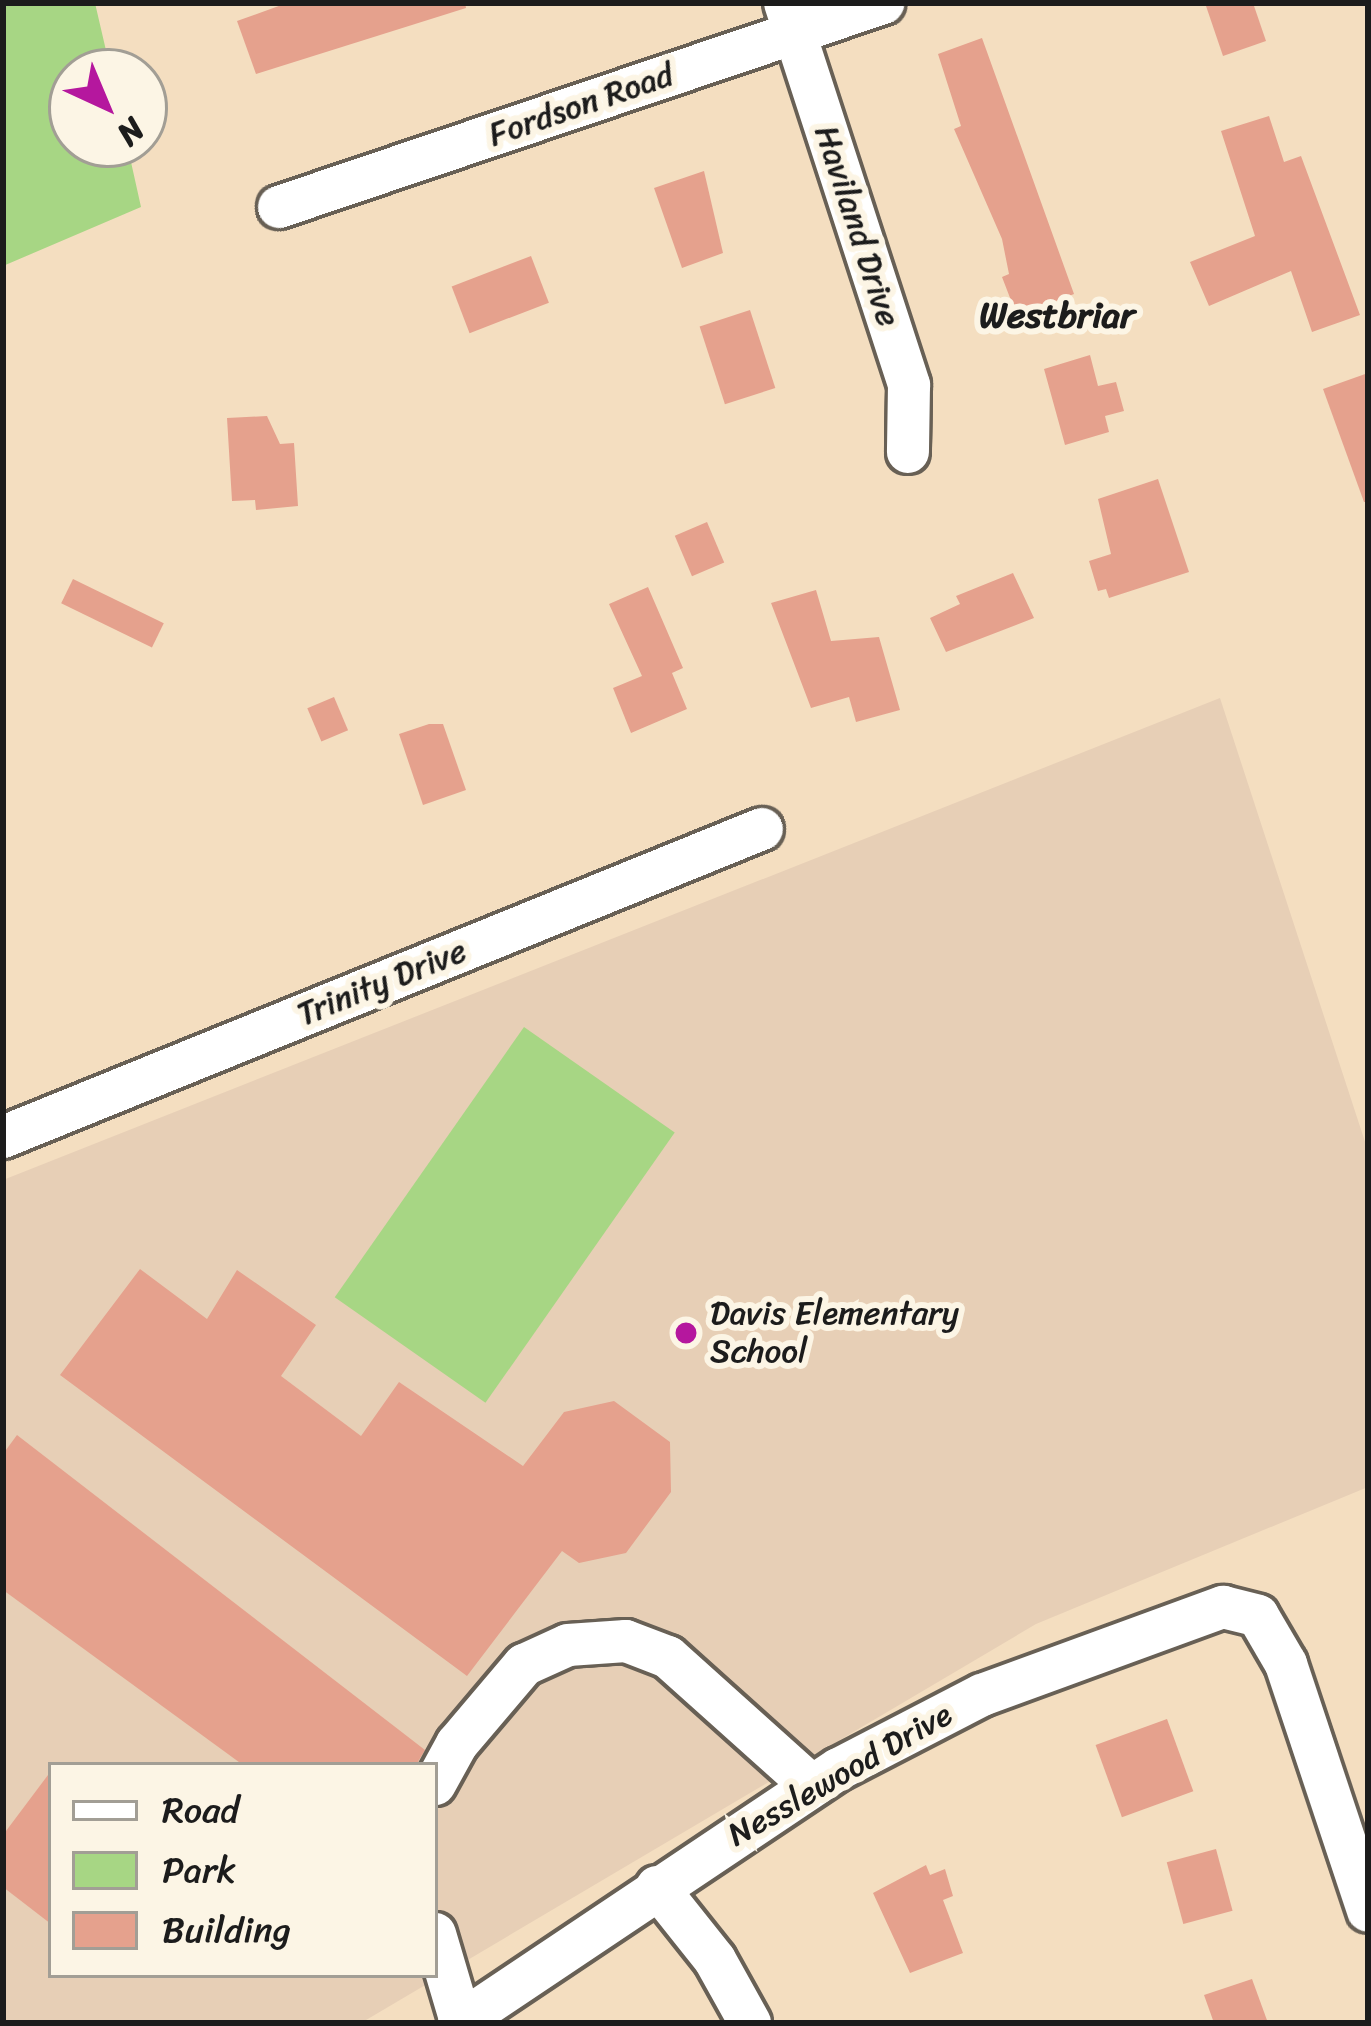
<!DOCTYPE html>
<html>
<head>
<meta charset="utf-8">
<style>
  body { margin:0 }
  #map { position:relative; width:1371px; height:2026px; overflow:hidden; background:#f4dec0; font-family:Sriracha,sans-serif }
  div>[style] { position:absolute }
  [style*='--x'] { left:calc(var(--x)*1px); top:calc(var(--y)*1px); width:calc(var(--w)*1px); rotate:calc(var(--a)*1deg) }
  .built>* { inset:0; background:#e7cfb6 }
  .green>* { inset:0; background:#a7d684; transform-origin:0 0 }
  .building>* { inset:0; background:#e5a18d; transform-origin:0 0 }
  .roads { filter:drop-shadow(3px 0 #686055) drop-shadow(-3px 0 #686055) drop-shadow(0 3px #686055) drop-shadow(0 -3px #686055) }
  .minor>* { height:42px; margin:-21px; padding:0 21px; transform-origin:21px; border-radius:21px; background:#fff }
  .dots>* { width:33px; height:33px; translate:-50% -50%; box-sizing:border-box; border:6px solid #fcf5e5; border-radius:50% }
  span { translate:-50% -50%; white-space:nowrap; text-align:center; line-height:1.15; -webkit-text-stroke:12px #fcf5e5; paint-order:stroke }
  .street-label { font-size:33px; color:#1c1c1c }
  .poi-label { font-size:33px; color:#1c1c1c }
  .left { translate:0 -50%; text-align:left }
  .neighbourhood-label { font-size:36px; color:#1c1c1c; font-weight:700 }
  .frame { position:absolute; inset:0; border:6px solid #1c1c1c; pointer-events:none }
  .legend { position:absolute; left:48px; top:1762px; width:390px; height:216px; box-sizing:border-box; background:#fcf5e5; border:3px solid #a29e95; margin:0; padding:15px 21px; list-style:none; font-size:36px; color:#1c1c1c }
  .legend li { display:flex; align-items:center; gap:24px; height:60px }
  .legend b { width:60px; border:3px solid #a29e95 }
  .north { position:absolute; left:48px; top:48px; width:120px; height:120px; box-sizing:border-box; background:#fcf5e5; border:3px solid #a29e95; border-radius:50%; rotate:136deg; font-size:33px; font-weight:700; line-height:48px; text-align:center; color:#1c1c1c }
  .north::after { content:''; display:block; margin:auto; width:42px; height:54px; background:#b5179e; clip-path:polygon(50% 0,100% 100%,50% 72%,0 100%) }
</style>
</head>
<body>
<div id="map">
  <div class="built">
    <div style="clip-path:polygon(evenodd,1220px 698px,1368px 1151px,1368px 1487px,1036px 1624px,361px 2023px,3px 2023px,3px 1180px,1220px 698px,51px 1765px,435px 1765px,435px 1975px,51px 1975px,51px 1765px)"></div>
  </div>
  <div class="green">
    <div style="clip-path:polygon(3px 3px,95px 3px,111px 72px,72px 72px,72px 144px,127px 144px,141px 207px,3px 266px)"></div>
    <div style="left:524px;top:1027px;width:184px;height:330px;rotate:35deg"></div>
  </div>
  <div class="building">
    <div style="clip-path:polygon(287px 3px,465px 3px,466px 8px,256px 74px,237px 21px)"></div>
    <div style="clip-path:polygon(1205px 3px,1253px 3px,1266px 41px,1223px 56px)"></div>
    <div style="clip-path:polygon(982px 38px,1074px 294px,1017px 316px,1002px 277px,1009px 274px,1002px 239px,954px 129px,961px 126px,938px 54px)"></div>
    <div style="clip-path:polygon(1269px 116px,1284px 162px,1301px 156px,1360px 315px,1312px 332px,1291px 271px,1209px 306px,1190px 262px,1255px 236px,1221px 131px)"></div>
    <div style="clip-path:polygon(704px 171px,723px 253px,682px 268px,654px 188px)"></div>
    <div style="left:531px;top:256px;width:50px;height:85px;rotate:69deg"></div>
    <div style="left:750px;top:310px;width:82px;height:53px;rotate:72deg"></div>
    <div style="clip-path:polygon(1090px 355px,1098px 386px,1116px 382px,1124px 411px,1105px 416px,1109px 432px,1065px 445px,1044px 369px)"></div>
    <div style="clip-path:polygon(1368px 373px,1368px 502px,1364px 502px,1323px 389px)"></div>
    <div style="clip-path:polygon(267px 416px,280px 444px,294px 443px,298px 506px,256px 510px,255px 500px,232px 501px,227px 418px)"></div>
    <div style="clip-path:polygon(1158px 479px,1189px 572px,1109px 598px,1106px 589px,1098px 591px,1089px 561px,1111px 554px,1098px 499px)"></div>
    <div style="left:707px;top:522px;width:44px;height:35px;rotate:67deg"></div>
    <div style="clip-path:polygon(1013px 573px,1034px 618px,946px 652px,930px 618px,960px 604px,956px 596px)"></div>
    <div style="left:73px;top:579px;width:101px;height:27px;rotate:26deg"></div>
    <div style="clip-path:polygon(648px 587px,683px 668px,672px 673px,687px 709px,631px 733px,613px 688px,642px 676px,609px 604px)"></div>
    <div style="clip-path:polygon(816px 590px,831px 641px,879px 637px,900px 710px,856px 722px,849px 697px,811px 708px,771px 603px)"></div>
    <div style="left:334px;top:697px;width:36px;height:29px;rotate:67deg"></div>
    <div style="clip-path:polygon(429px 724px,443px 724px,466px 790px,423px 805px,399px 734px)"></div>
    <div style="clip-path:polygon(140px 1269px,207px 1319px,237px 1270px,316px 1325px,281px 1376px,361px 1436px,399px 1382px,523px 1466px,564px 1412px,614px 1401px,670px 1442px,671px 1492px,626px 1553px,579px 1563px,562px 1551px,467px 1676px,60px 1375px)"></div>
    <div style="clip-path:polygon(17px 1435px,425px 1750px,416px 1765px,243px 1765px,3px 1590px,3px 1454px)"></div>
    <div style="left:1167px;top:1719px;width:77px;height:76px;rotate:70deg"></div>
    <div style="clip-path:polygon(51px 1771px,51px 1924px,3px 1887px,3px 1835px)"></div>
    <div style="left:1216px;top:1849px;width:64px;height:51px;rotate:75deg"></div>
    <div style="clip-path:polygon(926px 1865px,930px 1875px,945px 1869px,953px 1896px,943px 1900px,963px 1953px,910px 1973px,873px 1893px)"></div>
    <div style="clip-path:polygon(1252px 1979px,1268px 2023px,1214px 2023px,1204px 1995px)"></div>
  </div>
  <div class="roads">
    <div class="minor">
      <div style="--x:785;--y:3;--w:402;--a:72"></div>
      <div style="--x:909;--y:385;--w:67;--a:90.9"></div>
      <div style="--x:279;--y:207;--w:638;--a:-18.66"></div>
      <div style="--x:3;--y:1137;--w:819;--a:-22.09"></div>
      <div style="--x:435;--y:1784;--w:46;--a:-61.2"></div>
      <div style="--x:457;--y:1744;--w:104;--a:-49.7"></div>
      <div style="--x:524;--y:1665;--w:48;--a:-24.4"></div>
      <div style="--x:568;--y:1645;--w:58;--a:-3.9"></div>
      <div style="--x:626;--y:1641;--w:45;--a:20.9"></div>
      <div style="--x:668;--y:1657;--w:193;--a:41.9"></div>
      <div style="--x:657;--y:1887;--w:93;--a:51.5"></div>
      <div style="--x:715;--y:1960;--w:72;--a:60.9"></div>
      <div style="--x:435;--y:1934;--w:92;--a:73.5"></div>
      <div style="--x:459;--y:2023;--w:457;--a:-33.8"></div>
      <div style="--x:839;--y:1769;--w:161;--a:-27.4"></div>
      <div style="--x:982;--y:1695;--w:257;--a:-20.1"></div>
      <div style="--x:1223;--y:1607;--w:36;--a:14"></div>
      <div style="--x:1258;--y:1616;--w:56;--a:59.7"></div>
      <div style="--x:1286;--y:1664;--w:260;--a:71.6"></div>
    </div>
  </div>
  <div class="dots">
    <div style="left:686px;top:1333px;background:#b5179e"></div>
  </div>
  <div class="street-label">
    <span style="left:581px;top:105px;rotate:-19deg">Fordson Road</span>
    <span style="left:857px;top:226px;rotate:72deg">Haviland Drive</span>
    <span style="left:382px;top:983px;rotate:-22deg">Trinity Drive</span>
    <span style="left:840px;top:1775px;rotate:-30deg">Nesslewood Drive</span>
  </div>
  <div class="poi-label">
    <span class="left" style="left:710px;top:1333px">Davis Elementary<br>School</span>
  </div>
  <div class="neighbourhood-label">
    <span style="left:1057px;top:316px">Westbriar</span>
  </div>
  <div class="frame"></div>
  <ul class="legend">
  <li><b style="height:15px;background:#fff"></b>Road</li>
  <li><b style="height:33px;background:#a7d684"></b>Park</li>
  <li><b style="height:33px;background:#e5a18d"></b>Building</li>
  </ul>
  <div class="north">N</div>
</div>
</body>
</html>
